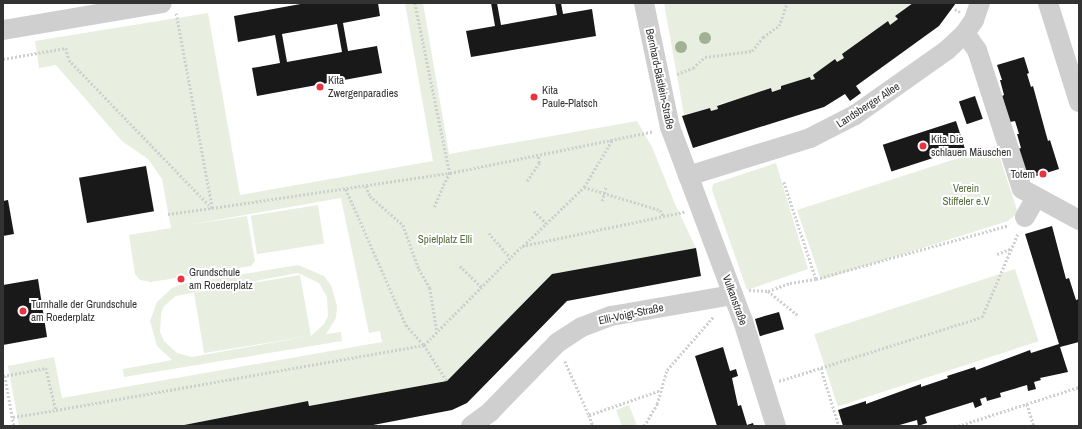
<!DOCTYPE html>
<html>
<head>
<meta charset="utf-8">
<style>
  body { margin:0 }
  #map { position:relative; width:1082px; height:429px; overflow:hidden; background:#fff; font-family:"Archivo Narrow",sans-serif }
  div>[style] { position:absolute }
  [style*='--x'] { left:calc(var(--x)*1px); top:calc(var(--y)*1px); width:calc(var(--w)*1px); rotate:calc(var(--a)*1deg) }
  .green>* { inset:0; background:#e8eee0; transform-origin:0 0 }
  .building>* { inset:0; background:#191919; transform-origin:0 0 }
  .path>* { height:2.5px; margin-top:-1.25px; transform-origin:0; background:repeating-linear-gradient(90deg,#cfcfcf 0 2px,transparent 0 4px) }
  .minor>* { height:20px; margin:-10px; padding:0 10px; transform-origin:10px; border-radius:10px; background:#cfcfcf }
  .trees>* { width:12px; height:12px; margin:-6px; border-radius:50%; background:#a2b094 }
  .dots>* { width:11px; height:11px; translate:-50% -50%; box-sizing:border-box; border:2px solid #fff; border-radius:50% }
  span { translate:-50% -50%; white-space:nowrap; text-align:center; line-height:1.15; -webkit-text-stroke:4px #fff; paint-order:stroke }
  .street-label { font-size:11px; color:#323232 }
  .poi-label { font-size:11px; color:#323232 }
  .left { translate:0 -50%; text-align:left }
  .right { translate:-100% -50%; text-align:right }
  .park-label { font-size:11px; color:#556f3d }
  .frame { position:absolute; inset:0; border:4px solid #323232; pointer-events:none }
</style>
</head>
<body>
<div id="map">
  <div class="green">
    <div style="clip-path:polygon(405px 3px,423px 3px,449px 154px,637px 121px,652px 147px,675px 204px,696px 248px,552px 274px,447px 381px,441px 382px,309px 406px,308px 401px,179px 426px,19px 426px,8px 366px,54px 357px,62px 398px,382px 342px,380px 331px,369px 333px,341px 198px,187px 225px,247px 216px,255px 261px,251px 266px,151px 282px,140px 280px,135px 274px,129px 235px,171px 228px,162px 179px,148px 159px,122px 141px,56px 65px,39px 68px,35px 41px,208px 13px,240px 195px,433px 161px)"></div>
    <div style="clip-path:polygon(664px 3px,913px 3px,895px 16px,898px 19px,890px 25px,887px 22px,842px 54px,844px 58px,837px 62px,835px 59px,813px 75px,815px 79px,811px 80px,809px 77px,781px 86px,781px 89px,772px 92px,771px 89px,717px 105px,718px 109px,711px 111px,710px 108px,684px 115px)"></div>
    <div style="clip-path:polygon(996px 146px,1018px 213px,1008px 221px,821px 280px,797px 210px)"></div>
    <div style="clip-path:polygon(776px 163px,808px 269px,747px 290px,712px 190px,713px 184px)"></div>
    <div style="left:318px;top:205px;width:39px;height:68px;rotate:81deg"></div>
    <div style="clip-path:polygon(evenodd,298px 265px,324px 276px,331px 285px,337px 306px,336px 318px,326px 334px,341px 332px,342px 341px,124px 377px,123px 369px,172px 360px,157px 346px,150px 321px,157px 302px,172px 288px,182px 284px,298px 265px,298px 273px,319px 283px,327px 297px,328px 316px,324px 324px,311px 336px,300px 275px,194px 293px,204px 353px,310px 336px,192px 357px,177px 353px,164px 341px,160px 332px,161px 314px,164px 306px,176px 296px,298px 273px)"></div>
    <div style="left:1015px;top:269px;width:76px;height:211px;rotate:72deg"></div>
    <div style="clip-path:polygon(629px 405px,637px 426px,622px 426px,616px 410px)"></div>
  </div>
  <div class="building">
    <div style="clip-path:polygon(evenodd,306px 3px,378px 3px,380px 16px,343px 23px,348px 51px,377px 46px,382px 73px,257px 96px,252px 68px,280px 63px,275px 35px,238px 42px,234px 16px,306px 3px,337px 24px,342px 52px,287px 62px,282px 34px,337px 24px)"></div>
    <div style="clip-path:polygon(491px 3px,497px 3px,501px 25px,557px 15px,555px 3px,561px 3px,563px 14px,592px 9px,596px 36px,471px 57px,466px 31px,495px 26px)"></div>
    <div style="clip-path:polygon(913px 3px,956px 3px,939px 26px,856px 86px,861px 93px,850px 101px,845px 94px,824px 107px,693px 148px,682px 116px,710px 108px,711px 111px,718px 109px,717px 106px,771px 88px,772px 92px,781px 89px,781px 86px,810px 77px,811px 80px,815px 79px,813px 75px,835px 59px,837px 62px,844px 58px,842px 54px,888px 21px,890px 25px,898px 19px,895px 16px)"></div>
    <div style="clip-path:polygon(1024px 57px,1029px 73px,1027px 74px,1031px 87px,1033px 86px,1046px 134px,1048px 141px,1050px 140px,1059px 169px,1027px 179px,1018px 149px,1021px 148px,1017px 134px,1019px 134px,1015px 121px,1010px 122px,1002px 96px,1004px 95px,1000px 80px,1002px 80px,997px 65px)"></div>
    <div style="left:975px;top:96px;width:24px;height:17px;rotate:71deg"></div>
    <div style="left:956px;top:121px;width:28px;height:77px;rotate:72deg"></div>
    <div style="left:146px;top:166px;width:46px;height:68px;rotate:80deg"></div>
    <div style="clip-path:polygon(8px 200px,14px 234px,3px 236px,3px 201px)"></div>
    <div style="clip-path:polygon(1052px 226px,1066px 279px,1069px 278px,1076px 300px,1079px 299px,1079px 342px,1060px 347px,1068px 372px,1040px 378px,1041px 380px,1034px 382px,1036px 389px,1028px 391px,1027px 385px,1000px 393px,1001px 397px,987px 401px,986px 397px,980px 399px,982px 405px,975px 408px,973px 402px,925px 417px,927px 423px,918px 426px,917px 420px,896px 426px,843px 426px,838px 410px,866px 401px,866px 404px,921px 384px,921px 387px,948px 378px,947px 376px,975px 367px,976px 370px,1030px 350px,1031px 353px,1059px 344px,1025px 234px)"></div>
    <div style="clip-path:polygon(696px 248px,701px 276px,567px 301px,467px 403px,452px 410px,368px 426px,179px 426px,308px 401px,309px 406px,447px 381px,552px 274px)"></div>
    <div style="clip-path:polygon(38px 279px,47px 337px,3px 345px,3px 285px)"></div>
    <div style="left:779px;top:312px;width:18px;height:25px;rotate:74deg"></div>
    <div style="clip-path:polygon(723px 347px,730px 371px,736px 369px,738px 376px,732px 378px,738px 406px,741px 405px,747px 425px,753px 423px,754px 426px,717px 426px,695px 356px)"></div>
  </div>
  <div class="path">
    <div style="--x:415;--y:3;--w:174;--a:78.4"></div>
    <div style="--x:450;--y:173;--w:16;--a:117"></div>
    <div style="--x:955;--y:9;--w:6;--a:31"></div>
    <div style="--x:3;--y:59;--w:64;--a:-9.9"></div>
    <div style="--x:66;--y:48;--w:12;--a:76"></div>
    <div style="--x:69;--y:60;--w:206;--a:46"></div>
    <div style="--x:212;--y:208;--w:241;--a:-8.4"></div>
    <div style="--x:450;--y:173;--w:208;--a:-11.6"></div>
    <div style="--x:677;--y:74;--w:17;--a:-21"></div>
    <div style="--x:693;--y:68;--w:16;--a:-43"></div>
    <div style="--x:705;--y:57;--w:47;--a:-7.3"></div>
    <div style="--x:752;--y:51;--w:18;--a:-52"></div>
    <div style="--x:763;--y:37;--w:19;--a:-35"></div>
    <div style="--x:779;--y:26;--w:24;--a:-71"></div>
    <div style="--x:527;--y:181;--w:22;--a:-56"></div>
    <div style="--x:539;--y:163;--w:8;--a:-97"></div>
    <div style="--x:784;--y:182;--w:102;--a:71.7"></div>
    <div style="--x:366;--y:186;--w:11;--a:68"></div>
    <div style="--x:370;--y:196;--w:44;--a:41.3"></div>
    <div style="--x:403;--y:225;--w:47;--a:70"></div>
    <div style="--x:419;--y:269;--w:22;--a:60"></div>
    <div style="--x:430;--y:288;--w:44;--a:80.8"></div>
    <div style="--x:584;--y:187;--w:55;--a:-59.2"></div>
    <div style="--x:346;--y:189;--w:149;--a:66.2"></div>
    <div style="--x:406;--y:325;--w:27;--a:48"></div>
    <div style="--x:424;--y:345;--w:43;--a:57.4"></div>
    <div style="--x:602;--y:201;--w:16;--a:-75"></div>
    <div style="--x:434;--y:207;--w:23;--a:-67"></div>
    <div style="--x:534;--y:211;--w:17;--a:45"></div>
    <div style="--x:168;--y:214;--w:44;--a:-7.8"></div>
    <div style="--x:212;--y:208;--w:198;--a:-100.5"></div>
    <div style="--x:489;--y:233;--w:33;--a:49"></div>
    <div style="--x:523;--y:246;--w:85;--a:-44"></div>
    <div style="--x:584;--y:187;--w:79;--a:16.8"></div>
    <div style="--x:660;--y:210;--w:8;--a:60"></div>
    <div style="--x:997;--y:254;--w:14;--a:-21"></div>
    <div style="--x:460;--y:266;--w:30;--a:44"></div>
    <div style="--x:749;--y:290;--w:19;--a:3"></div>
    <div style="--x:768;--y:291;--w:23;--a:-20"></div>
    <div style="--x:790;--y:283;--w:26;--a:-9"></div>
    <div style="--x:816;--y:279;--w:200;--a:-15.6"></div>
    <div style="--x:768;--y:291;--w:40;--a:39"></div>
    <div style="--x:565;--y:361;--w:59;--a:66"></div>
    <div style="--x:589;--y:415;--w:76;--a:-19.1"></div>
    <div style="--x:821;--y:368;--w:61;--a:72.8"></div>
    <div style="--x:3;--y:376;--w:44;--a:-10.5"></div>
    <div style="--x:46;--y:368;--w:43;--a:76.6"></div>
    <div style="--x:56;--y:410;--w:374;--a:-10"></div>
    <div style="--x:424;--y:345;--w:139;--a:-45.3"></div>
    <div style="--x:522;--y:246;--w:166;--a:-11.9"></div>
    <div style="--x:5;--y:376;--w:51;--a:79.8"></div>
    <div style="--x:779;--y:381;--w:213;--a:-17.5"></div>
    <div style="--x:982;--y:317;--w:91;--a:-66.8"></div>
    <div style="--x:1027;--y:404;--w:23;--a:72"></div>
    <div style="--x:589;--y:415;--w:12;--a:70"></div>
    <div style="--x:13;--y:417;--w:44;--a:-9.2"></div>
    <div style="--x:644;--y:426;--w:26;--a:-59"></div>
    <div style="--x:657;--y:404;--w:35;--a:-74"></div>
    <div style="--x:667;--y:370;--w:70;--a:-49"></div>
    <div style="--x:958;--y:426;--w:127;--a:-17.9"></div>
  </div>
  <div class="minor">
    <div style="--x:644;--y:3;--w:127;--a:78.2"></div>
    <div style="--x:670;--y:127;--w:207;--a:69.4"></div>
    <div style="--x:743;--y:321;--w:110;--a:72.6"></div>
    <div style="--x:1048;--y:3;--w:104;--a:72.6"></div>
    <div style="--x:3;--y:30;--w:161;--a:-9.6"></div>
    <div style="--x:965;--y:33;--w:21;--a:55"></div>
    <div style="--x:977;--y:50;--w:146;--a:72.1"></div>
    <div style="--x:1022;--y:189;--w:65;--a:28.5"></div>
    <div style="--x:688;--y:176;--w:128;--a:-17.3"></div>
    <div style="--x:810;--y:138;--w:51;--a:-27.1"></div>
    <div style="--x:855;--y:115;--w:113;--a:-35.2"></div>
    <div style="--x:947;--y:50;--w:25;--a:-43"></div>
    <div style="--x:965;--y:33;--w:16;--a:-55"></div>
    <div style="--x:974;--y:20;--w:18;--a:-71"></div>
    <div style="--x:1025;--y:217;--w:23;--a:-61"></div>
    <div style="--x:471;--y:426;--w:24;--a:-36"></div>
    <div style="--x:490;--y:412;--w:96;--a:-45.8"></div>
    <div style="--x:557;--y:343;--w:30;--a:-33"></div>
    <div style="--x:582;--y:327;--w:31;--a:-21"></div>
    <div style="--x:611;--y:316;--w:124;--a:-9.8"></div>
  </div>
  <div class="trees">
    <div style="left:705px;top:38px"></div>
    <div style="left:681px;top:47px"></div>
  </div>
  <div class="dots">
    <div style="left:320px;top:87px;background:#e93342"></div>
    <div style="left:534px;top:97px;background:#e93342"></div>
    <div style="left:923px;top:146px;background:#e93342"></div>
    <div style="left:1043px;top:174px;background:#e93342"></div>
    <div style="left:181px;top:279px;background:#e93342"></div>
    <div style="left:23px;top:311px;background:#e93342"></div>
  </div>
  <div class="street-label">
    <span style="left:660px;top:79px;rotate:78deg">Bernhard-Bästlein-Straße</span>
    <span style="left:868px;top:105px;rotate:-33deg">Landsberger Allee</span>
    <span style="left:735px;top:300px;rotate:70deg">Vulkanstraße</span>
    <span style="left:631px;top:314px;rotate:-12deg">Elli-Voigt-Straße</span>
  </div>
  <div class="poi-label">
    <span class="left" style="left:328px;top:87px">Kita<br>Zwergenparadies</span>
    <span class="left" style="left:542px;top:97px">Kita<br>Paule-Platsch</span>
    <span class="left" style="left:931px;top:146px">Kita Die<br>schlauen Mäuschen</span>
    <span class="right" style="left:1035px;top:174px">Totem</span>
    <span class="left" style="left:189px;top:279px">Grundschule<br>am Roederplatz</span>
    <span class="left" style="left:31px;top:311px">Turnhalle der Grundschule<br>am Roederplatz</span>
  </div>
  <div class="park-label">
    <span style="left:966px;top:195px">Verein<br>Stiffeler e.V</span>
    <span style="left:445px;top:239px">Spielplatz Elli</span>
  </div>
  <div class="frame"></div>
</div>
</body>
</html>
